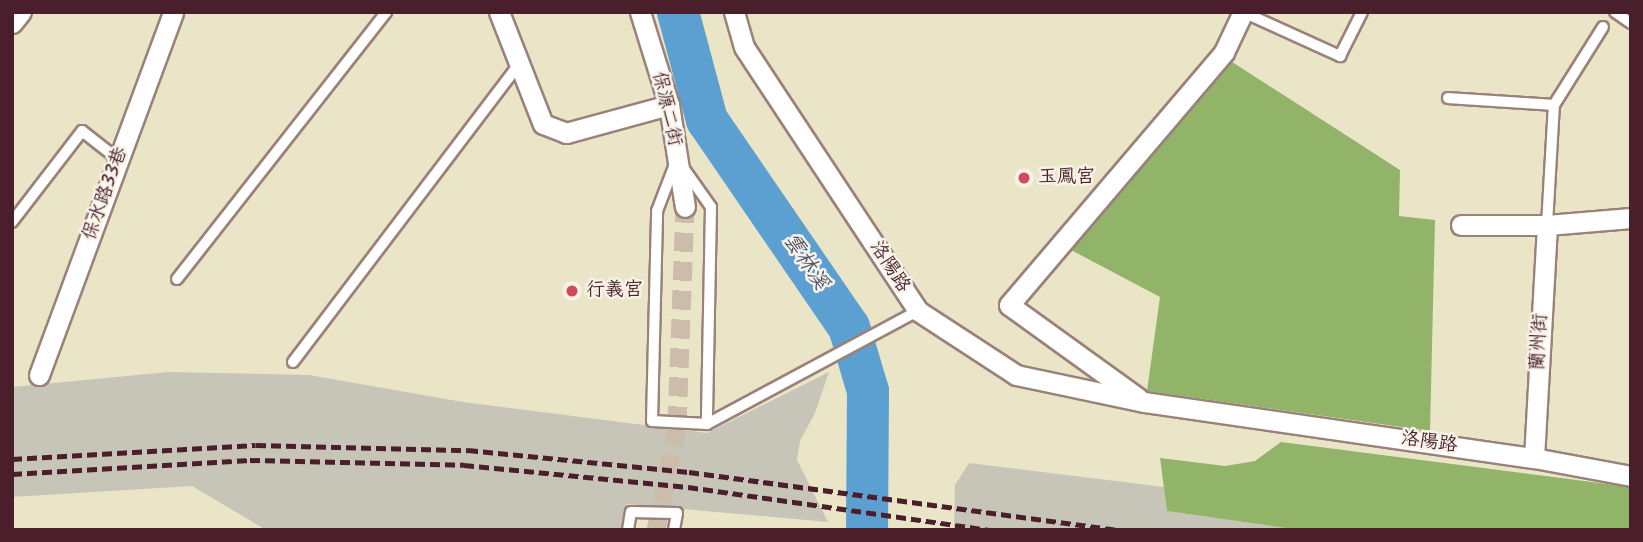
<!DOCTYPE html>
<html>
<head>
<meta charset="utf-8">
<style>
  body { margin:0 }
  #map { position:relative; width:1643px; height:542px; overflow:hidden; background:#ebe5c8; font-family:Kalam,"LXGW WenKai TC",sans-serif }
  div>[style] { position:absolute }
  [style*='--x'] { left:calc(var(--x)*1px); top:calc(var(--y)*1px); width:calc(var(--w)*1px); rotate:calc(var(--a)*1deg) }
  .industrial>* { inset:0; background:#c6c5b8 }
  .forest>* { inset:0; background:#91b468 }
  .river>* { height:42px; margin:-21px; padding:0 21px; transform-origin:21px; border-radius:21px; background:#5ca0d1 }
  .minor-tunnel>* { height:19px; margin-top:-9.5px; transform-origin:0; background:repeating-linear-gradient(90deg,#cbbda9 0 19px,transparent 0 29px) }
  .roads { filter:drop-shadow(2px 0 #9a827a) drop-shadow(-2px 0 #9a827a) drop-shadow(0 2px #9a827a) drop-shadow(0 -2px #9a827a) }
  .service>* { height:10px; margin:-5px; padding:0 5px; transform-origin:5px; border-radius:5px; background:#fff }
  .minor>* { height:19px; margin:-9.5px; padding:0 9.5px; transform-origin:9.5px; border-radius:9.5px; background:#fff }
  .rail>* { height:5px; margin-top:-2.5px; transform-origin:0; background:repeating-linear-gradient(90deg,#4a1f2b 0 10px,transparent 0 15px) }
  .dots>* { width:19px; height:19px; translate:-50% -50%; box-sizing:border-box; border:4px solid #f7f3e8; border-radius:50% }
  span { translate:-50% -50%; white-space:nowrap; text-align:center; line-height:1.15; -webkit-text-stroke:5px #f7f3e8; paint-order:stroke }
  .street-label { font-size:19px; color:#4a1f2b }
  .poi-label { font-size:19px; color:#4a1f2b }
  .left { translate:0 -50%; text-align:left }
  .water-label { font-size:21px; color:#51536d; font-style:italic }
  .frame { position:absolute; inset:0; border:14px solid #4a1f2b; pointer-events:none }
</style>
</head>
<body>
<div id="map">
  <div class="industrial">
    <div style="clip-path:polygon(168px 372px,309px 375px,463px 402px,707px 433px,829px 372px,815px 413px,800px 441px,797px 460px,828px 522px,627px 504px,622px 530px,266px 530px,192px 486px,12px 497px,12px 387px)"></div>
    <div style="clip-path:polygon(969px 463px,1164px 487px,1167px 511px,1300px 530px,954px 530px,955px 485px)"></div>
  </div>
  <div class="forest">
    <div style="clip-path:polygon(1229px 60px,1400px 170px,1399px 216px,1435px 220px,1430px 431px,1147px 391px,1160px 297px,1071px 250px)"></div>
    <div style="clip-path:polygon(1281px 442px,1631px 487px,1631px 530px,1300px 530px,1167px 511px,1160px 458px,1225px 466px,1255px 461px)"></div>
  </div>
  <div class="river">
    <div style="--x:678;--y:12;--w:112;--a:75"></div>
    <div style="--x:707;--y:120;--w:251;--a:55.6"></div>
    <div style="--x:849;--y:327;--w:67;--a:73.5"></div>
    <div style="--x:868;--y:391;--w:139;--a:90.4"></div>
  </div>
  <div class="minor-tunnel">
    <div style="--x:656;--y:530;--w:107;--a:-78.7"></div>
    <div style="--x:677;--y:425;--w:218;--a:-87.9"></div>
  </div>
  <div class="roads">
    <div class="service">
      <div style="--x:1243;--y:12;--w:107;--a:24.4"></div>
      <div style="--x:1340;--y:56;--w:49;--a:-63.4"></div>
      <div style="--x:1615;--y:12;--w:19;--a:35"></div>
      <div style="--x:1448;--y:98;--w:106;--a:3.8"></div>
      <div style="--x:677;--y:159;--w:59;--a:54.7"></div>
      <div style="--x:711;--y:207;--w:217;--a:91.1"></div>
      <div style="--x:707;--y:424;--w:55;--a:-176.9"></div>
      <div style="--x:652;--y:421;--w:210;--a:-88.6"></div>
      <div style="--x:657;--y:211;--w:56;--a:-69"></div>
      <div style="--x:12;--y:222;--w:115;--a:-52.4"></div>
      <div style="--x:82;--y:131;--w:47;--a:38.1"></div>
      <div style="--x:1547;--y:225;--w:120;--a:-86.7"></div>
      <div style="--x:1554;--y:105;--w:92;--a:-57.9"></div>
      <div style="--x:177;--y:279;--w:339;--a:-51.9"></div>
      <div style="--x:293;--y:362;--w:374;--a:-52.8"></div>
      <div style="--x:707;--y:424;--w:239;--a:-28.2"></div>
      <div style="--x:628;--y:530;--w:18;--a:-81"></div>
      <div style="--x:631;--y:512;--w:46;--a:1.2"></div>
      <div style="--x:677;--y:513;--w:17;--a:100"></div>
    </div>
    <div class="minor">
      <div style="--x:499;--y:12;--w:120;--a:68.6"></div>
      <div style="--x:543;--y:124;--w:25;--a:21"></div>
      <div style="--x:566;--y:133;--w:107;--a:-15.2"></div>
      <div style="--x:640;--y:12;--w:97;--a:72.7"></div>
      <div style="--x:669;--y:105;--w:103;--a:81.1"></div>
      <div style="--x:734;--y:12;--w:36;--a:74"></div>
      <div style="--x:744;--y:47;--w:316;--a:56.6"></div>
      <div style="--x:918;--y:311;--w:117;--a:33.1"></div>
      <div style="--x:1016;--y:375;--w:131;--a:11.9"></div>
      <div style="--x:1144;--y:402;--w:394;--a:8.2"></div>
      <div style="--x:1534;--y:458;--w:99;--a:10.5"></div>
      <div style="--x:12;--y:23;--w:14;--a:-51"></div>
      <div style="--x:1461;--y:225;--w:86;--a:0"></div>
      <div style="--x:1547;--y:225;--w:84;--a:-4.8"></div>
      <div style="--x:39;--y:375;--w:387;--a:-69.7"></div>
      <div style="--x:1138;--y:398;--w:159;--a:-144.2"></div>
      <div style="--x:1009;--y:305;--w:332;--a:-49.6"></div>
      <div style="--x:1224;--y:52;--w:44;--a:-64.6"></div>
      <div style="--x:1534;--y:458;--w:233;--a:-86.8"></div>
    </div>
  </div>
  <div class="rail">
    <div style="--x:12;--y:459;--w:244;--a:-3.3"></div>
    <div style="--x:256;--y:445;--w:212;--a:1.4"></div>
    <div style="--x:468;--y:450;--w:222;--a:5.7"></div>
    <div style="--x:689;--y:472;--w:435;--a:7.7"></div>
    <div style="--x:12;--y:474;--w:238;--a:-3.4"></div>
    <div style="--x:250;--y:460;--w:214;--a:1.3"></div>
    <div style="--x:464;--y:465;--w:225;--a:5.6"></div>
    <div style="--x:688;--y:487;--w:306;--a:8.1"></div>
  </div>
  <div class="dots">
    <div style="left:1024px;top:178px;background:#d1495b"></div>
    <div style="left:572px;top:291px;background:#d1495b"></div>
  </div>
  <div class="street-label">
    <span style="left:666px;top:109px;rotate:77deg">保源二街</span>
    <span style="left:106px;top:194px;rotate:-70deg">保水路33巷</span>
    <span style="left:889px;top:267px;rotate:57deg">洛陽路</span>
    <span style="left:1540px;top:342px;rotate:-87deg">蘭州街</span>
    <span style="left:1429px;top:443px;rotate:8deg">洛陽路</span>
  </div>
  <div class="poi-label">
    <span class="left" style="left:1038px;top:178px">玉鳳宮</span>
    <span class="left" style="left:586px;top:291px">行義宮</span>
  </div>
  <div class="water-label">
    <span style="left:805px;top:262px;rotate:56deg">雲林溪</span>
  </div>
  <div class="frame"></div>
</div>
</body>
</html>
